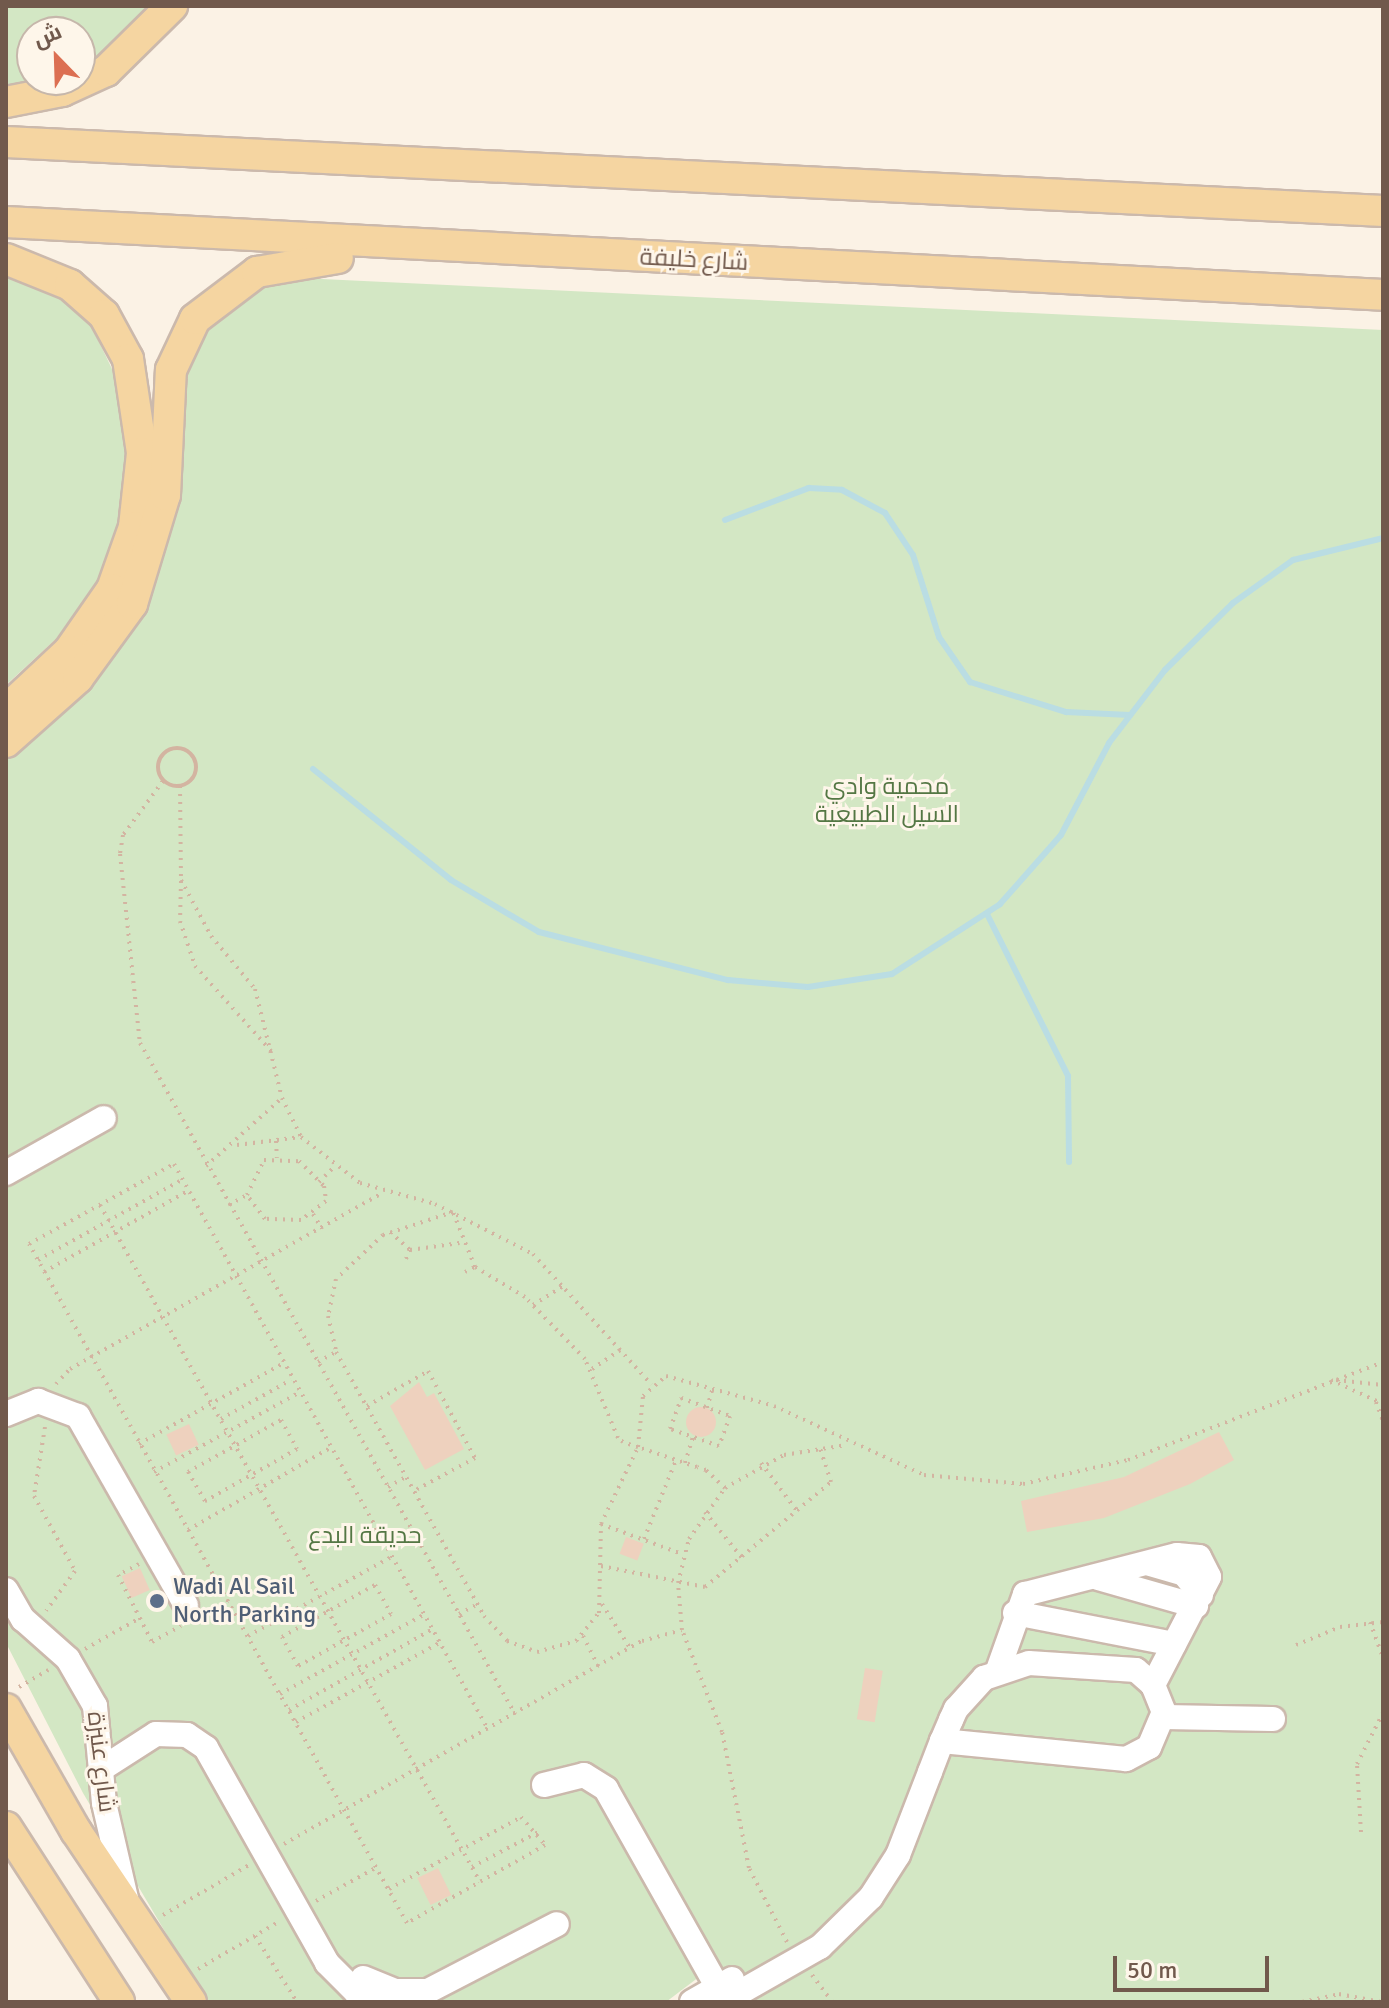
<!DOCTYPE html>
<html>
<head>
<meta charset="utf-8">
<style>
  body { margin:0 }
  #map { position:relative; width:1389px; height:2008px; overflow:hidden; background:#fbf2e5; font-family:Signika,Cairo,sans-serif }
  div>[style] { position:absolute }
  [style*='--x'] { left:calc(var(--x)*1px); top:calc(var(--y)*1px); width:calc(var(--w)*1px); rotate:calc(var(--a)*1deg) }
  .green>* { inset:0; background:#d3e7c4 }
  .stream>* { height:6px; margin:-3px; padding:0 3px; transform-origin:3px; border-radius:3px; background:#badde3 }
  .building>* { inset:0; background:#eed1be; transform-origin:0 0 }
  .round { border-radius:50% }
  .path>* { height:4px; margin-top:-2px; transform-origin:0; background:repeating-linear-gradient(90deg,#d3b4a1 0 2px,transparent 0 8px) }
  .path>.ring { margin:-2px; padding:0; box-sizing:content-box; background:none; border:4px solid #d3b4a1; border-radius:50% }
  .roads { filter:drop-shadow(2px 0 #cbb9ac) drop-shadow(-2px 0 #cbb9ac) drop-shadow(0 2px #cbb9ac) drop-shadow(0 -2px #cbb9ac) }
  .minor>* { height:24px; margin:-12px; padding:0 12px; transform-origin:12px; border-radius:12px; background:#fff }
  .major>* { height:30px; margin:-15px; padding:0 15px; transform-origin:15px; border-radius:15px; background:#f5d5a1 }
  .dots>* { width:22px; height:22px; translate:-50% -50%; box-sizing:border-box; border:4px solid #fef6ea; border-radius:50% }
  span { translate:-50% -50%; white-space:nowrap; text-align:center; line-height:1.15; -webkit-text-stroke:6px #fef6ea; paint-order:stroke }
  .street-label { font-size:24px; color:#71594c }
  .park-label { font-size:24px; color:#547744 }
  .service-label { font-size:24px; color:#4e5e75 }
  .left { translate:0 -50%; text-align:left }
  .frame { position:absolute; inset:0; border:8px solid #71594c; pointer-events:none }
  .north { position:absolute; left:16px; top:16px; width:80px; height:80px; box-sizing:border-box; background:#fef6ea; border:2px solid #c6b7ab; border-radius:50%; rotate:337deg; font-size:22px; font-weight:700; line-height:32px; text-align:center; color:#71594c }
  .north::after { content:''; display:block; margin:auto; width:28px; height:36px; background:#dc6f52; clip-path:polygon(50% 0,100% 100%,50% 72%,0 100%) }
  .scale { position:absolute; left:1113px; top:1956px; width:156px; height:36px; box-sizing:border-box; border:4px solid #71594c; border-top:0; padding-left:10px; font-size:24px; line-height:28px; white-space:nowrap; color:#71594c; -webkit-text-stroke:6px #fef6ea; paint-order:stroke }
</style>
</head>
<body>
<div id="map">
  <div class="green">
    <div style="clip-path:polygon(6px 6px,149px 6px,97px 61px,80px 67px,80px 32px,32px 32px,32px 80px,49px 80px,38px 84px,6px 84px)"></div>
    <div style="clip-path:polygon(6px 273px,53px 289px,90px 323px,123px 392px,130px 430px,125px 508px,97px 586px,70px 626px,6px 685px)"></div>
    <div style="clip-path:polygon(280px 277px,1383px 330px,1383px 2002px,743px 2002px,716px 1964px,666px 2002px,209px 2002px,196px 1984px,83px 1793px,6px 1643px,6px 750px,60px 706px,207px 312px)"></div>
  </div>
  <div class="stream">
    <div style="--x:725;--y:520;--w:90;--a:-20.9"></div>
    <div style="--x:809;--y:488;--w:33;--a:3"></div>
    <div style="--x:842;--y:490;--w:49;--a:28.1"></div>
    <div style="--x:885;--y:513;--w:50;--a:56.3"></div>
    <div style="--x:913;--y:555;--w:86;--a:72.4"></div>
    <div style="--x:939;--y:637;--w:55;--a:55.4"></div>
    <div style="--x:970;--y:682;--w:101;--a:17.4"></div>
    <div style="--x:1066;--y:712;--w:64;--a:2.7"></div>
    <div style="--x:313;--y:769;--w:177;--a:38.8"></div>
    <div style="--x:451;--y:880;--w:102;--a:30.6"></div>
    <div style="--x:539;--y:932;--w:195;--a:14.3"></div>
    <div style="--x:728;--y:980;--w:80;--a:5"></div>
    <div style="--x:808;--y:987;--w:85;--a:-8.8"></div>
    <div style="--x:892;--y:974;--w:129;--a:-32.9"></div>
    <div style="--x:1000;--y:904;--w:92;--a:-48.5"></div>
    <div style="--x:1061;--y:835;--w:104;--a:-62.4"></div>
    <div style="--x:1109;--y:743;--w:92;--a:-52.5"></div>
    <div style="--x:1165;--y:670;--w:95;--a:-44.6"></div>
    <div style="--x:1233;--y:603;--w:74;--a:-35.6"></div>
    <div style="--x:1293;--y:560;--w:93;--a:-13.7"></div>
    <div style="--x:987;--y:914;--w:181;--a:63.4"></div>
    <div style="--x:1068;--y:1076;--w:86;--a:89.3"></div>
  </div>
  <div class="building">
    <div style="clip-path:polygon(419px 1382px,427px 1397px,434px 1393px,464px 1449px,425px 1470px,390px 1406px)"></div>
    <div class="round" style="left:686px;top:1407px;width:30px;height:30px"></div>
    <div style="left:189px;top:1424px;width:23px;height:25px;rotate:65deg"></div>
    <div style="clip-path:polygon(1219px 1432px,1234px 1460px,1190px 1484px,1104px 1518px,1027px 1532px,1021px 1501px,1124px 1477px)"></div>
    <div style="left:626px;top:1537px;width:19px;height:18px;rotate:21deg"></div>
    <div style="left:140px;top:1568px;width:24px;height:20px;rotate:66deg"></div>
    <div style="left:865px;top:1668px;width:18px;height:52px;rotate:9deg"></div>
    <div style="left:438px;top:1868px;width:30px;height:23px;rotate:64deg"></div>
  </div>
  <div class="path">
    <div class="ring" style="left:158px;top:748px;width:34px;height:34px"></div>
    <div style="--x:163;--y:781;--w:67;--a:126.5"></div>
    <div style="--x:123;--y:835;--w:19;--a:99"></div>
    <div style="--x:120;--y:854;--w:190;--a:84"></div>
    <div style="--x:140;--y:1043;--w:769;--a:60.8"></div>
    <div style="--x:180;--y:786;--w:94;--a:89.4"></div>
    <div style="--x:181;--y:880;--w:64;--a:61.8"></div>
    <div style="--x:211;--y:936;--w:69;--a:50.3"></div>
    <div style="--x:255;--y:989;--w:112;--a:76.1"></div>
    <div style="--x:282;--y:1098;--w:43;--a:64"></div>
    <div style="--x:301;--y:1137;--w:75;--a:37.9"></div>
    <div style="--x:360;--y:1183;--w:78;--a:15.6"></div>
    <div style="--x:435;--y:1204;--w:110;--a:27"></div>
    <div style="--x:533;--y:1254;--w:176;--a:47.8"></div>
    <div style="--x:181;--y:881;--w:40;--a:91.4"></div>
    <div style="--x:180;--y:921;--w:47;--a:71.6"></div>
    <div style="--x:195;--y:966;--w:115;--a:48.2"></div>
    <div style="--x:276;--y:1141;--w:17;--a:87"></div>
    <div style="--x:237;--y:1145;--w:64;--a:-7.1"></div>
    <div style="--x:264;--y:1160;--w:35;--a:2"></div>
    <div style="--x:299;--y:1161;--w:35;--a:45"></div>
    <div style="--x:324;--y:1186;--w:15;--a:82"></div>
    <div style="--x:326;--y:1201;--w:31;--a:143"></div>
    <div style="--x:301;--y:1220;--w:36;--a:-178"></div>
    <div style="--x:265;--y:1219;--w:30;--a:-127"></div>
    <div style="--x:247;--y:1195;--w:39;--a:-64"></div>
    <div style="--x:206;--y:1166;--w:102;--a:-41.8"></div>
    <div style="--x:319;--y:1182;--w:21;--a:-45"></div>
    <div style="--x:100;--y:1205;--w:776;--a:60.69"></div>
    <div style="--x:229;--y:1205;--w:21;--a:-29"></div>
    <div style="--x:313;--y:1214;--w:17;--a:59"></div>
    <div style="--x:390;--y:1232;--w:27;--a:42"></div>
    <div style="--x:410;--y:1250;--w:50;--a:-8"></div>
    <div style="--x:406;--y:1259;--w:10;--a:-66"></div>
    <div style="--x:38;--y:1260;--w:165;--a:-29.1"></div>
    <div style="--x:44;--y:1272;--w:165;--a:-29.4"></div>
    <div style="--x:465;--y:1272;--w:11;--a:-27"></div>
    <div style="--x:533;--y:1305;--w:36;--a:-32"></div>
    <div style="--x:318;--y:1362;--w:21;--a:-29"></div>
    <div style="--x:592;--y:1369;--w:34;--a:-34"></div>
    <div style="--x:1331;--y:1380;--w:57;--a:24.8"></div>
    <div style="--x:1336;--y:1380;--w:47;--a:6.1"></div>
    <div style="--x:56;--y:1384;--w:21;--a:-47"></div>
    <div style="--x:70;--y:1369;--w:358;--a:-29.4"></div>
    <div style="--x:681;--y:1398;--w:52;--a:20.2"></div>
    <div style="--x:730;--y:1416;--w:32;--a:110"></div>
    <div style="--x:719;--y:1446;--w:52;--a:-160.9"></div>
    <div style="--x:670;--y:1429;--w:33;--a:-70"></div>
    <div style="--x:1376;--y:1402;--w:20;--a:70"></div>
    <div style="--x:367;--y:1406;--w:70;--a:-29.8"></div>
    <div style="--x:428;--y:1371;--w:99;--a:61.6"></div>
    <div style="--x:475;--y:1458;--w:69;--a:151.6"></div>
    <div style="--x:707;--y:1408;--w:22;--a:-74"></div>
    <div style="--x:221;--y:1419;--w:80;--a:-29.1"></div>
    <div style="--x:281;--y:1420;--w:33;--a:61"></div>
    <div style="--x:297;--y:1449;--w:106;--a:150.5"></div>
    <div style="--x:205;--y:1501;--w:34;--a:-120"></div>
    <div style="--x:188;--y:1472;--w:107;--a:-29.2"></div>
    <div style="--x:45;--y:1427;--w:70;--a:99.1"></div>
    <div style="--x:34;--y:1496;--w:85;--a:61.3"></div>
    <div style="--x:75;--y:1571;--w:49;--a:125.9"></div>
    <div style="--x:139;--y:1444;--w:164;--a:-29.2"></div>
    <div style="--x:685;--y:1463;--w:27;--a:-73"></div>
    <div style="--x:761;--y:1463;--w:60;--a:53.1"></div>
    <div style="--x:154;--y:1472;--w:164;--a:-28.7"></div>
    <div style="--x:388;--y:1487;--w:21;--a:-29"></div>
    <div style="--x:725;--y:1488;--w:26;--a:-137"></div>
    <div style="--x:706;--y:1470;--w:9;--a:-162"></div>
    <div style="--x:697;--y:1467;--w:62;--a:-161.3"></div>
    <div style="--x:638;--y:1447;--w:16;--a:-162"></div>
    <div style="--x:623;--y:1442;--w:6;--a:-141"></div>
    <div style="--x:618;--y:1438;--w:86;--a:-112.7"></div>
    <div style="--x:585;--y:1359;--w:86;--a:-134.1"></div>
    <div style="--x:525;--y:1297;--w:58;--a:-149"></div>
    <div style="--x:475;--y:1267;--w:59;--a:-111.8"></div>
    <div style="--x:453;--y:1212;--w:74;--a:161.8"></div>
    <div style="--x:383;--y:1235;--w:64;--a:136.9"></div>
    <div style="--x:336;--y:1279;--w:38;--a:102"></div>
    <div style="--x:328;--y:1316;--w:37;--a:77"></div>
    <div style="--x:336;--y:1352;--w:303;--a:60.7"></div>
    <div style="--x:484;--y:1616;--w:34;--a:47"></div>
    <div style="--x:507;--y:1641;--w:32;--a:20"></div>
    <div style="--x:537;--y:1652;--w:41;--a:-15.8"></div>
    <div style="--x:576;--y:1641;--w:36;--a:-51"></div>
    <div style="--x:599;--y:1613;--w:89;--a:-88.7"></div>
    <div style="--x:601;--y:1524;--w:85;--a:-64.3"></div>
    <div style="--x:638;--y:1447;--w:51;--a:-84.4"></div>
    <div style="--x:643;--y:1396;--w:30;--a:-41"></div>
    <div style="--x:666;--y:1376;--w:112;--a:15.5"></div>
    <div style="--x:774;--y:1406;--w:165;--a:24.7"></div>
    <div style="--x:924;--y:1475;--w:99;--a:5.2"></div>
    <div style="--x:1023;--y:1484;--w:108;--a:-12.9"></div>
    <div style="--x:1128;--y:1460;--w:273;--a:-21"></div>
    <div style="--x:705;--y:1512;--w:59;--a:51.2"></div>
    <div style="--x:601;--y:1524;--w:86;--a:20.3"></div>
    <div style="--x:188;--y:1530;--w:164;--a:-30"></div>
    <div style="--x:644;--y:1539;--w:85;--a:-67.9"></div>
    <div style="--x:139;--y:1564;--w:24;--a:152"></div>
    <div style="--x:118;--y:1575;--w:75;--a:63.1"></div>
    <div style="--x:152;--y:1642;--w:33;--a:-29"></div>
    <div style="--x:601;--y:1566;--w:106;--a:11.4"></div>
    <div style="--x:705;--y:1587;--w:164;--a:-39.8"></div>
    <div style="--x:831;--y:1482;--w:36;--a:-108"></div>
    <div style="--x:375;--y:1585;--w:33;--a:61"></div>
    <div style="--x:391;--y:1614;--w:107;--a:150.8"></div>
    <div style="--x:298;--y:1666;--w:33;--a:-119"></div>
    <div style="--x:282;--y:1637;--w:107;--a:-29.2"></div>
    <div style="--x:602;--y:1604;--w:52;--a:57.5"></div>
    <div style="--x:206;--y:1613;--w:25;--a:-29"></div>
    <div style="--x:459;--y:1614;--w:21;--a:-28"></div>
    <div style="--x:1370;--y:1622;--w:38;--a:70"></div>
    <div style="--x:248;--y:1636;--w:163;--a:-28.9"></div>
    <div style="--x:583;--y:1636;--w:34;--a:63"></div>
    <div style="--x:1296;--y:1645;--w:48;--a:-22.2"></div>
    <div style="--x:1340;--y:1627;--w:43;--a:-6.6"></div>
    <div style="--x:85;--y:1649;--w:63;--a:-29.4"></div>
    <div style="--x:19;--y:1687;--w:34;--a:-30"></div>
    <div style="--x:280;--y:1694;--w:163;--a:-28.9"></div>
    <div style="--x:289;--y:1710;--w:163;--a:-29.4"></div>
    <div style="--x:296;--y:1722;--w:163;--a:-28.9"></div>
    <div style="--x:1361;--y:1832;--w:68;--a:-93.4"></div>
    <div style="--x:1357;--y:1764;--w:57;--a:-63"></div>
    <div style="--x:284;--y:1844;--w:412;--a:-29.6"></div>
    <div style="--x:642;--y:1641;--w:41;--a:-15.4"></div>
    <div style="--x:472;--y:1867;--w:75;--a:-27.9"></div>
    <div style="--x:389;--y:1889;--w:150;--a:-28.6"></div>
    <div style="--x:521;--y:1817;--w:37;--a:49"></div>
    <div style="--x:545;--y:1845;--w:159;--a:150.5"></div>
    <div style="--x:407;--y:1923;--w:777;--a:-119.1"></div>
    <div style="--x:29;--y:1244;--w:166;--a:-28.9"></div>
    <div style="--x:174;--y:1164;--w:646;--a:60.94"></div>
    <div style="--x:316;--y:1901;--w:70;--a:-29.1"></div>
    <div style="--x:163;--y:1915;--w:99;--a:-30.2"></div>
    <div style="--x:255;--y:1936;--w:78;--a:57.5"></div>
    <div style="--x:787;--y:1942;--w:83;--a:-117.2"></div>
    <div style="--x:749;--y:1868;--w:139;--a:-101.2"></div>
    <div style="--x:722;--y:1732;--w:110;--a:-111.4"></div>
    <div style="--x:682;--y:1630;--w:47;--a:-94.9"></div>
    <div style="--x:678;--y:1583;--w:45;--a:-76"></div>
    <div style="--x:689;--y:1539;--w:62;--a:-54.8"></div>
    <div style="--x:725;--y:1488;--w:68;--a:-29.2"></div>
    <div style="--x:784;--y:1455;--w:63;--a:-9.2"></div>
    <div style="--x:198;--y:1969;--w:95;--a:-30.3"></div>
    <div style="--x:812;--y:1975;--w:34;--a:53"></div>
    <div style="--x:1302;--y:2002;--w:38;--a:-12"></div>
    <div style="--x:1339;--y:1994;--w:43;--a:10.8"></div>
  </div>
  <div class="roads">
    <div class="minor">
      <div style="--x:6;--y:1173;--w:112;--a:-29.3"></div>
      <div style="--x:6;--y:1414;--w:35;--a:-22"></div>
      <div style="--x:38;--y:1401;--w:43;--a:20.6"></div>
      <div style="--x:78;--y:1416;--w:218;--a:60.3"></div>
      <div style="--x:1150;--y:1564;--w:35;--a:16"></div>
      <div style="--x:1184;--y:1574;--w:27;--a:51"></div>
      <div style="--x:1098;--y:1578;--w:102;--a:15.9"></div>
      <div style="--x:6;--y:1590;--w:34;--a:60"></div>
      <div style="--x:23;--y:1619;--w:60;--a:41.6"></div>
      <div style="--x:68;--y:1659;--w:54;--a:60.1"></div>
      <div style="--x:95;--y:1706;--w:97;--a:84.7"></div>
      <div style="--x:104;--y:1803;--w:98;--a:77"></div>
      <div style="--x:1015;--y:1613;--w:162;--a:11"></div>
      <div style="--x:998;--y:1670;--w:81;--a:-70.4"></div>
      <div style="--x:1025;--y:1594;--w:157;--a:-14.4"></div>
      <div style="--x:1177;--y:1555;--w:22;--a:5"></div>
      <div style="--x:1199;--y:1557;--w:22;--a:63"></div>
      <div style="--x:1209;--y:1577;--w:122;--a:117.4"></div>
      <div style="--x:1163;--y:1717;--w:110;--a:1"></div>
      <div style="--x:103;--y:1768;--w:63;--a:-32.7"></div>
      <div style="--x:156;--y:1734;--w:31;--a:2"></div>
      <div style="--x:187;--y:1735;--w:23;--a:34"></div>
      <div style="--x:206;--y:1748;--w:247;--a:60.6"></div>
      <div style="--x:327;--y:1963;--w:41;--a:45"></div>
      <div style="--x:356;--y:1992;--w:26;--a:23"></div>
      <div style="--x:544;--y:1785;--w:41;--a:-14"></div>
      <div style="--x:584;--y:1775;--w:26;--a:32"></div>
      <div style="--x:606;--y:1789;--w:226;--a:60.6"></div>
      <div style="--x:363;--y:1978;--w:35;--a:22"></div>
      <div style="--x:396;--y:1991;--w:32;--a:0"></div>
      <div style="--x:428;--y:1991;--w:145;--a:-27.4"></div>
      <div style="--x:692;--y:2002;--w:46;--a:-29.9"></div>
      <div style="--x:723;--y:2002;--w:112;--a:-29.6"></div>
      <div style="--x:820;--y:1947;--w:71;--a:-44.4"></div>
      <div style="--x:871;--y:1897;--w:50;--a:-57.3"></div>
      <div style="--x:898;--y:1855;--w:89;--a:-68.9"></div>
      <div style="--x:930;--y:1772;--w:33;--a:-69"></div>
      <div style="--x:942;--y:1741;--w:23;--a:-67"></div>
      <div style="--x:951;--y:1720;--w:12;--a:-66"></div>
      <div style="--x:956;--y:1709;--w:42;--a:-47.9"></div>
      <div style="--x:984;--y:1678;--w:47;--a:-18.4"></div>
      <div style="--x:1029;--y:1663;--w:107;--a:3.7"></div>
      <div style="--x:1136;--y:1670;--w:23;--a:41"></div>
      <div style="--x:1153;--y:1685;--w:29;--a:68"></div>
      <div style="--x:1164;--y:1712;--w:38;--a:113"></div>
      <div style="--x:1149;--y:1747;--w:26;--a:152"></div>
      <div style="--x:1126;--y:1759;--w:185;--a:-174.4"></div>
    </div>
    <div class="major">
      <div style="--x:6;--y:102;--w:57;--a:-11.1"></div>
      <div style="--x:62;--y:91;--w:48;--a:-24.4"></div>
      <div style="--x:106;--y:71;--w:93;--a:-44.6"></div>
      <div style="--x:6;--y:142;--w:1379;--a:2.87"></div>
      <div style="--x:6;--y:222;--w:1379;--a:3.03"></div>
      <div style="--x:6;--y:259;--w:69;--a:22.1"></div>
      <div style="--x:70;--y:285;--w:45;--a:41.4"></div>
      <div style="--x:104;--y:315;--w:50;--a:61.4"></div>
      <div style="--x:128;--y:359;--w:95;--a:81.5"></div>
      <div style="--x:142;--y:453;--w:74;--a:96.2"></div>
      <div style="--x:134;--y:527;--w:66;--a:109.5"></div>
      <div style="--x:112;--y:589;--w:75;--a:124.7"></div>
      <div style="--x:69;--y:651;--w:86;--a:136.9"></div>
      <div style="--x:6;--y:742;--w:96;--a:-41.6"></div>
      <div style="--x:78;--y:678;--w:92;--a:-53.9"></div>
      <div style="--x:132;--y:604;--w:114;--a:-73.2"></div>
      <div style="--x:165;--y:495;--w:125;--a:-87.3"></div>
      <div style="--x:171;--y:370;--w:56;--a:-64.8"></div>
      <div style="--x:195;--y:319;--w:78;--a:-37.2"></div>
      <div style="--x:257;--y:272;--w:82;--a:-9.8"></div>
      <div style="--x:6;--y:1709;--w:141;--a:60.2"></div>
      <div style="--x:76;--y:1831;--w:206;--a:56.1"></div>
      <div style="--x:6;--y:1827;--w:208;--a:57.1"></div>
    </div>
  </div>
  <div class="dots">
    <div style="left:157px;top:1601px;background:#5c6f8a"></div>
  </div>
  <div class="street-label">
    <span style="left:694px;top:260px;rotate:3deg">شارع خليفة</span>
    <span style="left:101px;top:1762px;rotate:83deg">شارع عنيزة</span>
  </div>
  <div class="park-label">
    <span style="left:887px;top:801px">محمية وادي<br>السيل الطبيعية</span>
    <span style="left:365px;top:1536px">حديقة البدع</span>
  </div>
  <div class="service-label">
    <span class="left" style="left:173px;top:1601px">Wadi Al Sail<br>North Parking</span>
  </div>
  <div class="frame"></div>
  <div class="north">ش</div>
  <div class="scale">50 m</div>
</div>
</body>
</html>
